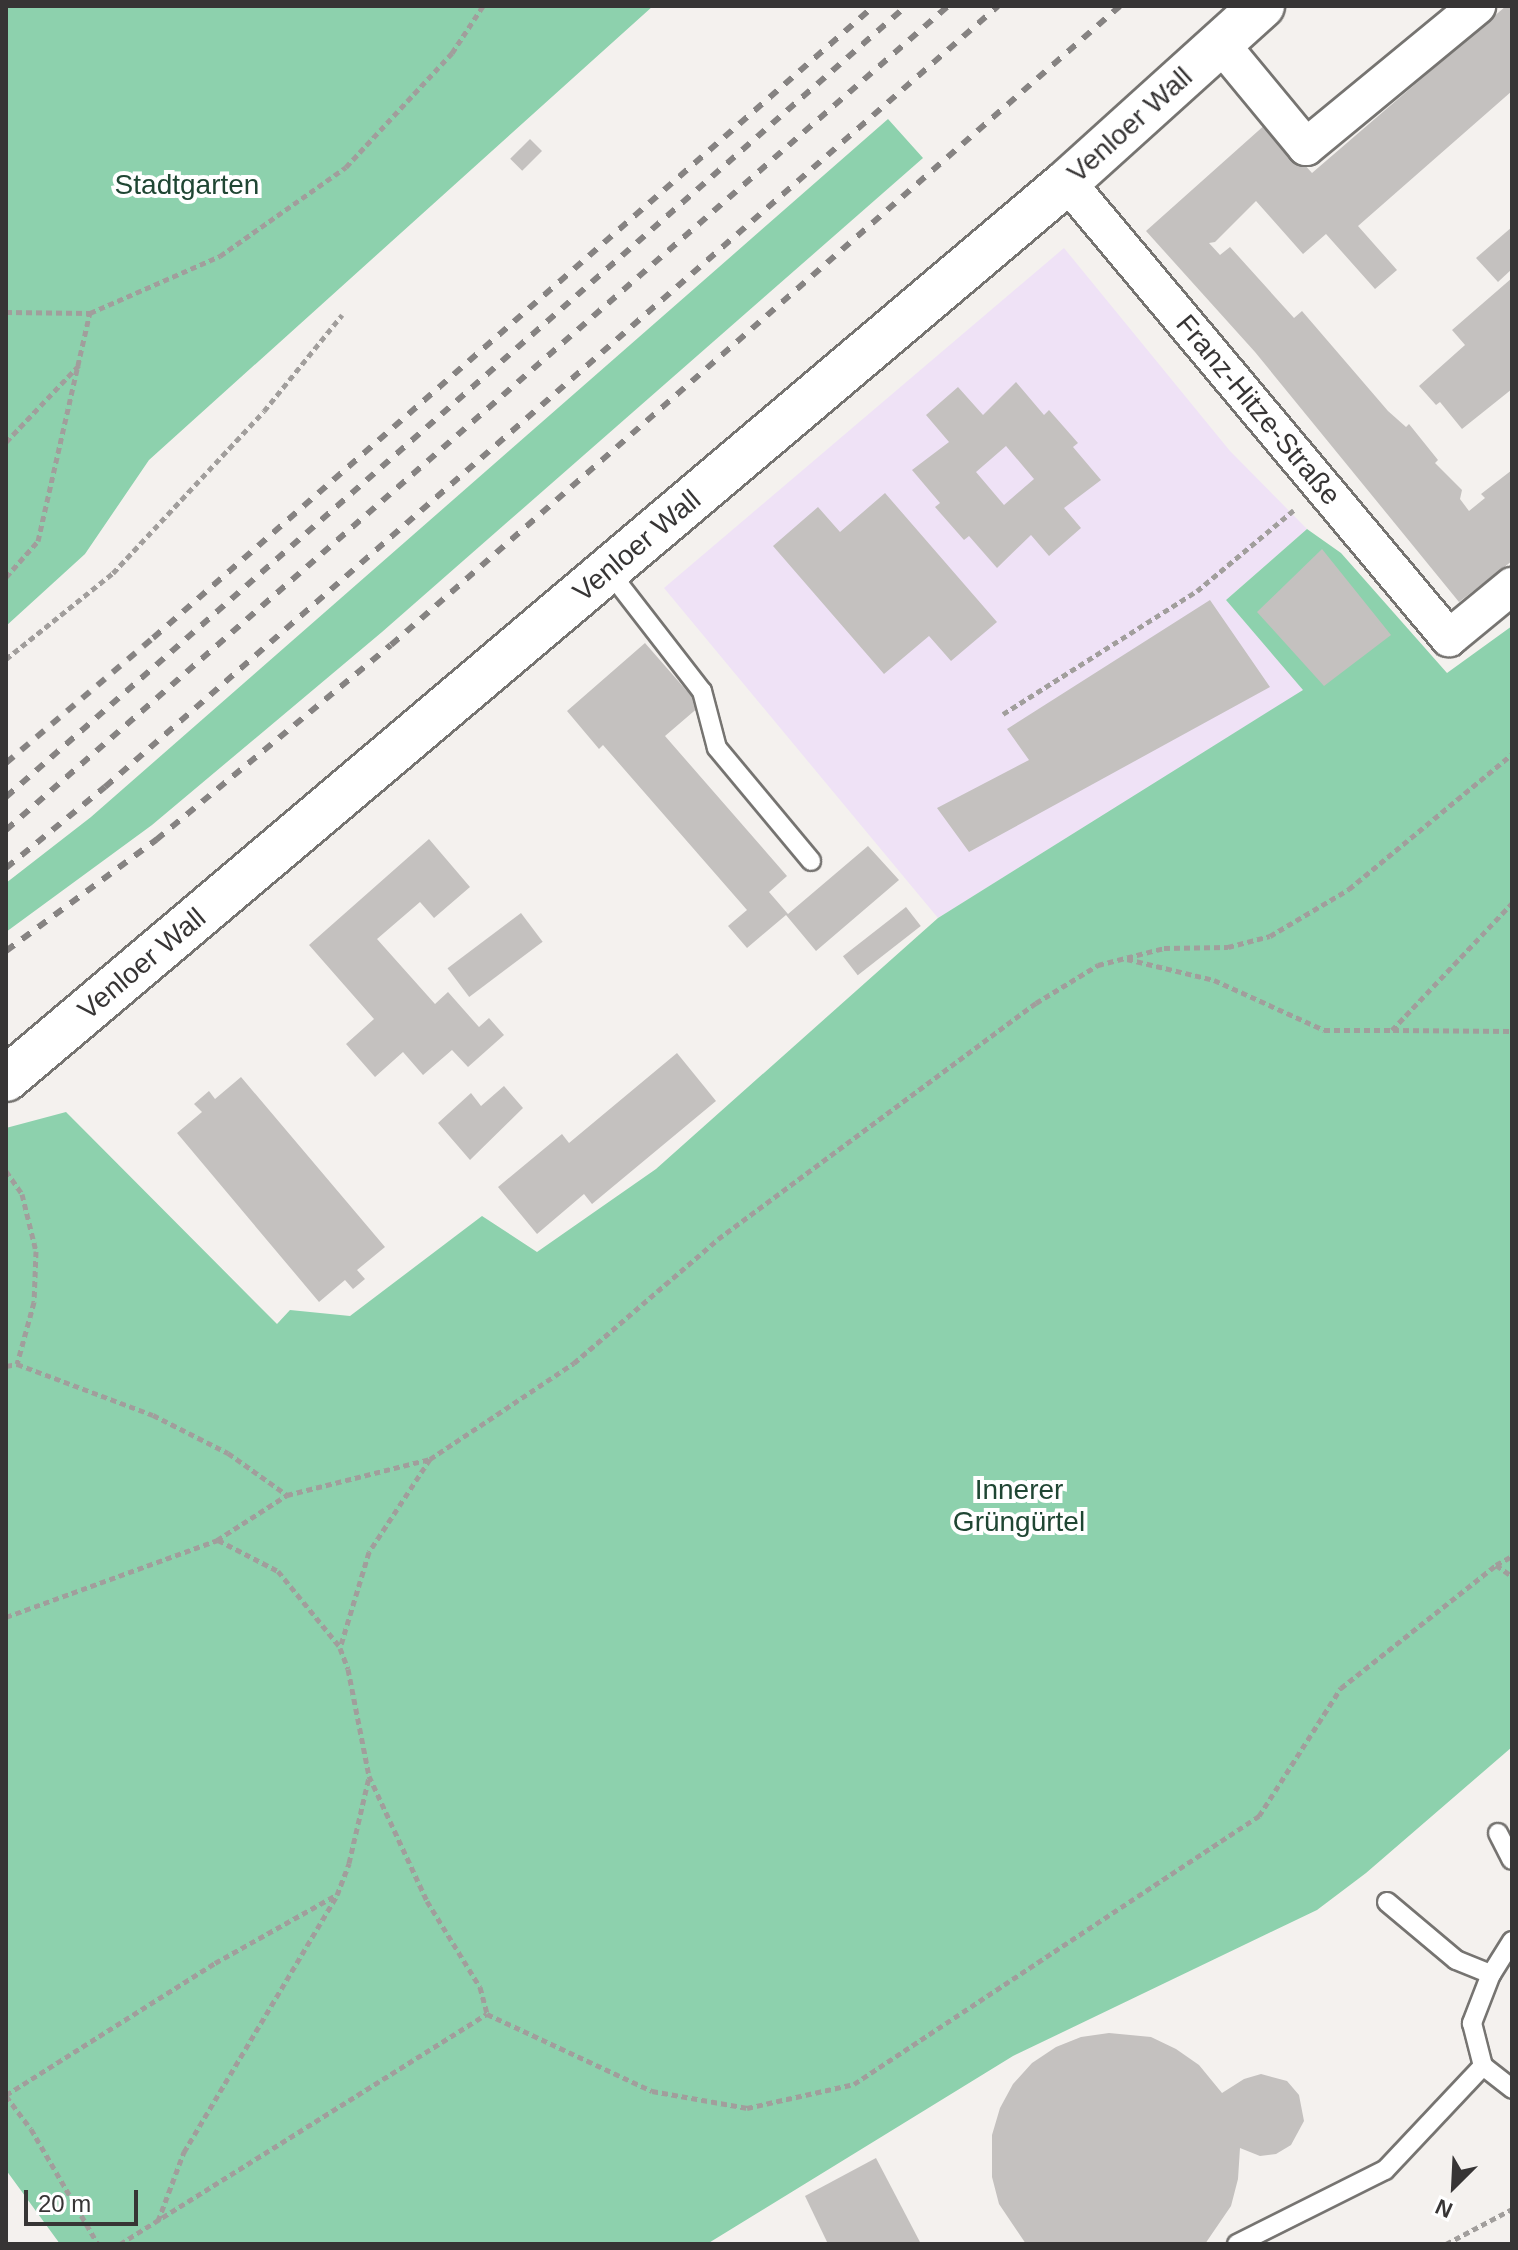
<!DOCTYPE html>
<html>
<head>
<meta charset="utf-8">
<style>
  body { margin:0 }
  #map { position:relative; width:1518px; height:2250px; overflow:hidden; background:#f4f1ee; font-family:Arial,sans-serif }
  div>[style] { position:absolute }
  [style*='--x'] { left:calc(var(--x)*1px); top:calc(var(--y)*1px); width:calc(var(--w)*1px); rotate:calc(var(--a)*1deg) }
  .education>* { inset:0; background:#efe2f6 }
  .green>* { inset:0; background:#8dd1ad }
  .building>* { inset:0; background:#c4c1bf; transform-origin:0 0 }
  .path>* { height:5px; margin-top:-2.5px; transform-origin:0; background:repeating-linear-gradient(90deg,#a19e9c 0 6px,transparent 0 10px) }
  .roads { filter:drop-shadow(2px 0 #767471) drop-shadow(-2px 0 #767471) drop-shadow(0 2px #767471) drop-shadow(0 -2px #767471) }
  .lane>* { height:18px; margin:-9px; padding:0 9px; transform-origin:9px; border-radius:9px; background:#fff }
  .street>* { height:36px; margin:-18px; padding:0 18px; transform-origin:18px; border-radius:18px; background:#fff }
  .secondary>* { height:44px; margin:-22px; padding:0 22px; transform-origin:22px; border-radius:22px; background:#fff }
  .rail>* { height:6px; margin-top:-3px; transform-origin:0; background:repeating-linear-gradient(90deg,#868382 0 10px,transparent 0 20px) }
  span { translate:-50% -50%; white-space:nowrap; text-align:center; line-height:1.15; -webkit-text-stroke:8px #fff; paint-order:stroke }
  .street-label { font-size:28px; color:#373535 }
  .park-label { font-size:28px; color:#1f4633 }
  .frame { position:absolute; inset:0; border:8px solid #373535; pointer-events:none }
  .north { position:absolute; left:1414px; top:2146px; width:80px; height:80px; -webkit-text-stroke:6px #fff; paint-order:stroke; rotate:204deg; font-size:22px; font-weight:700; line-height:32px; text-align:center; color:#373535 }
  .north::after { content:''; display:block; margin:auto; width:28px; height:36px; background:#373535; clip-path:polygon(50% 0,100% 100%,50% 72%,0 100%) }
  .scale { position:absolute; left:24px; top:2190px; width:114px; height:36px; box-sizing:border-box; border:4px solid #373535; border-top:0; padding-left:10px; font-size:24px; line-height:28px; white-space:nowrap; color:#373535; -webkit-text-stroke:6px #fff; paint-order:stroke }
</style>
</head>
<body>
<div id="map">
  <div class="education">
    <div style="clip-path:polygon(1064px 248px,1230px 451px,1307px 529px,1226px 600px,1304px 690px,938px 918px,664px 588px)"></div>
  </div>
  <div class="green">
    <div style="clip-path:polygon(6px 6px,653px 6px,149px 460px,85px 554px,6px 626px)"></div>
    <div style="clip-path:polygon(888px 119px,923px 158px,382px 632px,152px 825px,6px 932px,6px 883px,91px 817px)"></div>
    <div style="clip-path:polygon(1307px 529px,1341px 553px,1447px 673px,1512px 626px,1512px 1747px,1366px 1873px,1317px 1910px,1013px 2056px,707px 2244px,60px 2244px,6px 2170px,6px 1128px,66px 1112px,277px 1324px,290px 1310px,350px 1316px,482px 1216px,537px 1252px,656px 1169px,938px 918px,1303px 690px,1226px 600px)"></div>
  </div>
  <div class="building">
    <div style="clip-path:polygon(1506px 6px,1512px 6px,1512px 91px,1358px 226px,1397px 270px,1375px 289px,1326px 234px,1303px 254px,1256px 201px,1215px 242px,1209px 243px,1220px 255px,1230px 247px,1294px 318px,1302px 311px,1388px 411px,1406px 427px,1409px 424px,1438px 460px,1435px 463px,1462px 490px,1460px 499px,1469px 511px,1485px 498px,1481px 494px,1512px 470px,1512px 561px,1459px 602px,1255px 352px,1146px 231px,1267px 123px,1312px 173px)"></div>
    <div style="left:530px;top:139px;width:17px;height:28px;rotate:45deg"></div>
    <div style="clip-path:polygon(1512px 227px,1512px 269px,1498px 282px,1476px 258px)"></div>
    <div style="clip-path:polygon(1512px 278px,1512px 389px,1462px 429px,1440px 402px,1436px 405px,1419px 386px,1465px 345px,1452px 330px)"></div>
    <div style="clip-path:polygon(evenodd,1016px 382px,1044px 415px,1049px 410px,1078px 443px,1073px 447px,1101px 480px,1064px 508px,1081px 528px,1049px 556px,1031px 535px,997px 568px,969px 536px,964px 540px,935px 507px,940px 503px,912px 470px,949px 442px,926px 415px,958px 387px,983px 415px,1016px 382px,1006px 446px,1034px 479px,1004px 505px,976px 472px,1006px 446px)"></div>
    <div style="clip-path:polygon(885px 493px,997px 622px,951px 661px,929px 636px,884px 674px,773px 546px,818px 507px,840px 532px)"></div>
    <div style="clip-path:polygon(1322px 549px,1391px 635px,1324px 686px,1257px 612px)"></div>
    <div style="clip-path:polygon(1210px 600px,1270px 687px,969px 852px,937px 808px,1029px 760px,1007px 729px)"></div>
    <div style="clip-path:polygon(645px 643px,700px 706px,665px 736px,787px 876px,769px 892px,788px 914px,868px 846px,899px 880px,816px 951px,786px 915px,747px 948px,728px 926px,747px 910px,603px 745px,599px 749px,567px 711px)"></div>
    <div style="clip-path:polygon(429px 839px,470px 887px,434px 918px,420px 902px,377px 939px,435px 1004px,448px 992px,479px 1027px,489px 1018px,504px 1035px,468px 1067px,452px 1050px,423px 1075px,403px 1052px,375px 1077px,346px 1044px,374px 1019px,309px 945px)"></div>
    <div style="left:906px;top:907px;width:24px;height:80px;rotate:52deg"></div>
    <div style="left:521px;top:913px;width:36px;height:92px;rotate:53deg"></div>
    <div style="clip-path:polygon(677px 1053px,716px 1101px,592px 1204px,584px 1194px,537px 1234px,498px 1187px,562px 1134px,569px 1143px)"></div>
    <div style="clip-path:polygon(241px 1077px,385px 1247px,357px 1270px,365px 1279px,353px 1289px,345px 1280px,319px 1302px,177px 1133px,202px 1112px,194px 1104px,209px 1091px,215px 1099px)"></div>
    <div style="clip-path:polygon(504px 1086px,523px 1108px,470px 1160px,438px 1123px,471px 1093px,481px 1106px)"></div>
    <div style="clip-path:polygon(1109px 2033px,1151px 2037px,1176px 2049px,1199px 2065px,1222px 2093px,1244px 2079px,1261px 2074px,1287px 2081px,1299px 2095px,1304px 2121px,1291px 2145px,1276px 2154px,1260px 2156px,1240px 2148px,1238px 2179px,1231px 2206px,1205px 2244px,1026px 2244px,999px 2204px,992px 2177px,992px 2135px,1000px 2108px,1013px 2084px,1032px 2063px,1056px 2047px,1081px 2037px)"></div>
    <div style="clip-path:polygon(876px 2158px,921px 2244px,828px 2244px,805px 2196px)"></div>
  </div>
  <div class="path">
    <div style="--x:6;--y:312;--w:84;--a:0.7"></div>
    <div style="--x:90;--y:313;--w:142;--a:-23.7"></div>
    <div style="--x:220;--y:256;--w:154;--a:-35.2"></div>
    <div style="--x:346;--y:167;--w:156;--a:-47.1"></div>
    <div style="--x:452;--y:53;--w:56;--a:-56.6"></div>
    <div style="--x:6;--y:442;--w:106;--a:-46.5"></div>
    <div style="--x:6;--y:577;--w:48;--a:-48.4"></div>
    <div style="--x:38;--y:541;--w:234;--a:-77.2"></div>
    <div style="--x:6;--y:659;--w:137;--a:-38.8"></div>
    <div style="--x:113;--y:573;--w:221;--a:-47"></div>
    <div style="--x:264;--y:411;--w:124;--a:-50.9"></div>
    <div style="--x:1003;--y:714;--w:230;--a:-32.4"></div>
    <div style="--x:1197;--y:591;--w:126;--a:-39.9"></div>
    <div style="--x:1127;--y:959;--w:89;--a:13.6"></div>
    <div style="--x:1214;--y:980;--w:121;--a:24.4"></div>
    <div style="--x:1324;--y:1030;--w:68;--a:0"></div>
    <div style="--x:1392;--y:1030;--w:175;--a:-46.6"></div>
    <div style="--x:1393;--y:1030;--w:119;--a:0.5"></div>
    <div style="--x:6;--y:1171;--w:28;--a:55"></div>
    <div style="--x:22;--y:1194;--w:59;--a:76.2"></div>
    <div style="--x:36;--y:1251;--w:51;--a:92.2"></div>
    <div style="--x:34;--y:1302;--w:64;--a:105.3"></div>
    <div style="--x:6;--y:1366;--w:11;--a:-10"></div>
    <div style="--x:17;--y:1364;--w:145;--a:20.6"></div>
    <div style="--x:153;--y:1415;--w:84;--a:26.9"></div>
    <div style="--x:228;--y:1453;--w:72;--a:35.4"></div>
    <div style="--x:430;--y:1459;--w:111;--a:123.3"></div>
    <div style="--x:369;--y:1552;--w:100;--a:106.8"></div>
    <div style="--x:340;--y:1648;--w:22;--a:69"></div>
    <div style="--x:348;--y:1669;--w:109;--a:78.9"></div>
    <div style="--x:369;--y:1776;--w:138;--a:65.1"></div>
    <div style="--x:427;--y:1901;--w:101;--a:58.4"></div>
    <div style="--x:480;--y:1987;--w:28;--a:75"></div>
    <div style="--x:487;--y:2014;--w:182;--a:25"></div>
    <div style="--x:652;--y:2091;--w:97;--a:10.1"></div>
    <div style="--x:747;--y:2108;--w:110;--a:-12.6"></div>
    <div style="--x:854;--y:2084;--w:486;--a:-33.5"></div>
    <div style="--x:1259;--y:1816;--w:152;--a:-57.4"></div>
    <div style="--x:1341;--y:1688;--w:198;--a:-38.4"></div>
    <div style="--x:1496;--y:1565;--w:18;--a:-29"></div>
    <div style="--x:218;--y:1540;--w:68;--a:27.3"></div>
    <div style="--x:278;--y:1571;--w:98;--a:50.8"></div>
    <div style="--x:1496;--y:1565;--w:19;--a:35"></div>
    <div style="--x:6;--y:1617;--w:225;--a:-20"></div>
    <div style="--x:217;--y:1540;--w:83;--a:-32.7"></div>
    <div style="--x:287;--y:1495;--w:147;--a:-14.1"></div>
    <div style="--x:430;--y:1459;--w:173;--a:-33.7"></div>
    <div style="--x:574;--y:1363;--w:190;--a:-40.7"></div>
    <div style="--x:718;--y:1239;--w:396;--a:-36.6"></div>
    <div style="--x:1036;--y:1003;--w:73;--a:-31.5"></div>
    <div style="--x:1098;--y:965;--w:68;--a:-14.4"></div>
    <div style="--x:1164;--y:948;--w:64;--a:-0.9"></div>
    <div style="--x:1228;--y:947;--w:43;--a:-14.7"></div>
    <div style="--x:1270;--y:936;--w:92;--a:-30.7"></div>
    <div style="--x:1349;--y:889;--w:212;--a:-39.6"></div>
    <div style="--x:6;--y:2095;--w:247;--a:-32.3"></div>
    <div style="--x:215;--y:1963;--w:139;--a:-29.3"></div>
    <div style="--x:6;--y:2096;--w:41;--a:52.9"></div>
    <div style="--x:31;--y:2129;--w:133;--a:59.8"></div>
    <div style="--x:158;--y:2221;--w:74;--a:-69.4"></div>
    <div style="--x:184;--y:2152;--w:299;--a:-59.2"></div>
    <div style="--x:337;--y:1895;--w:34;--a:-69"></div>
    <div style="--x:349;--y:1863;--w:88;--a:-76.9"></div>
    <div style="--x:120;--y:2244;--w:433;--a:-32.1"></div>
    <div style="--x:1446;--y:2244;--w:75;--a:-27.9"></div>
  </div>
  <div class="roads">
    <div class="lane">
      <div style="--x:608;--y:570;--w:153;--a:52.2"></div>
      <div style="--x:702;--y:691;--w:59;--a:75.3"></div>
      <div style="--x:717;--y:748;--w:147;--a:50.2"></div>
      <div style="--x:1498;--y:1833;--w:30;--a:63"></div>
      <div style="--x:1387;--y:1902;--w:90;--a:40"></div>
      <div style="--x:1456;--y:1960;--w:38;--a:22"></div>
      <div style="--x:1512;--y:1941;--w:39;--a:122"></div>
      <div style="--x:1491;--y:1974;--w:53;--a:111.2"></div>
      <div style="--x:1472;--y:2023;--w:44;--a:75.7"></div>
      <div style="--x:1483;--y:2066;--w:37;--a:38"></div>
      <div style="--x:1237;--y:2244;--w:165;--a:-26.6"></div>
      <div style="--x:1385;--y:2170;--w:143;--a:-46.7"></div>
    </div>
    <div class="street">
      <div style="--x:1220;--y:43;--w:135;--a:50.4"></div>
      <div style="--x:1306;--y:147;--w:222;--a:-39.5"></div>
      <div style="--x:1067;--y:182;--w:595;--a:50.05"></div>
      <div style="--x:1449;--y:638;--w:82;--a:-39.5"></div>
    </div>
    <div class="secondary">
      <div style="--x:6;--y:1079;--w:1389;--a:-40.21"></div>
      <div style="--x:1067;--y:182;--w:263;--a:-42.1"></div>
    </div>
  </div>
  <div class="rail">
    <div style="--x:6;--y:763;--w:193;--a:-40.4"></div>
    <div style="--x:153;--y:638;--w:959;--a:-41.24"></div>
    <div style="--x:6;--y:797;--w:1198;--a:-41.31"></div>
    <div style="--x:6;--y:830;--w:1252;--a:-41.18"></div>
    <div style="--x:6;--y:868;--w:128;--a:-39.3"></div>
    <div style="--x:105;--y:787;--w:1186;--a:-41.17"></div>
    <div style="--x:6;--y:951;--w:187;--a:-36.5"></div>
    <div style="--x:156;--y:840;--w:305;--a:-39.7"></div>
    <div style="--x:391;--y:645;--w:969;--a:-41.24"></div>
  </div>
  <div class="street-label">
    <span style="left:1130px;top:125px;rotate:-42deg">Venloer Wall</span>
    <span style="left:1258px;top:410px;rotate:50deg">Franz-Hitze-Straße</span>
    <span style="left:637px;top:546px;rotate:-40deg">Venloer Wall</span>
    <span style="left:142px;top:964px;rotate:-40deg">Venloer Wall</span>
  </div>
  <div class="park-label">
    <span style="left:187px;top:185px">Stadtgarten</span>
    <span style="left:1019px;top:1506px">Innerer<br>Grüngürtel</span>
  </div>
  <div class="frame"></div>
  <div class="north">N</div>
  <div class="scale">20 m</div>
</div>
</body>
</html>
